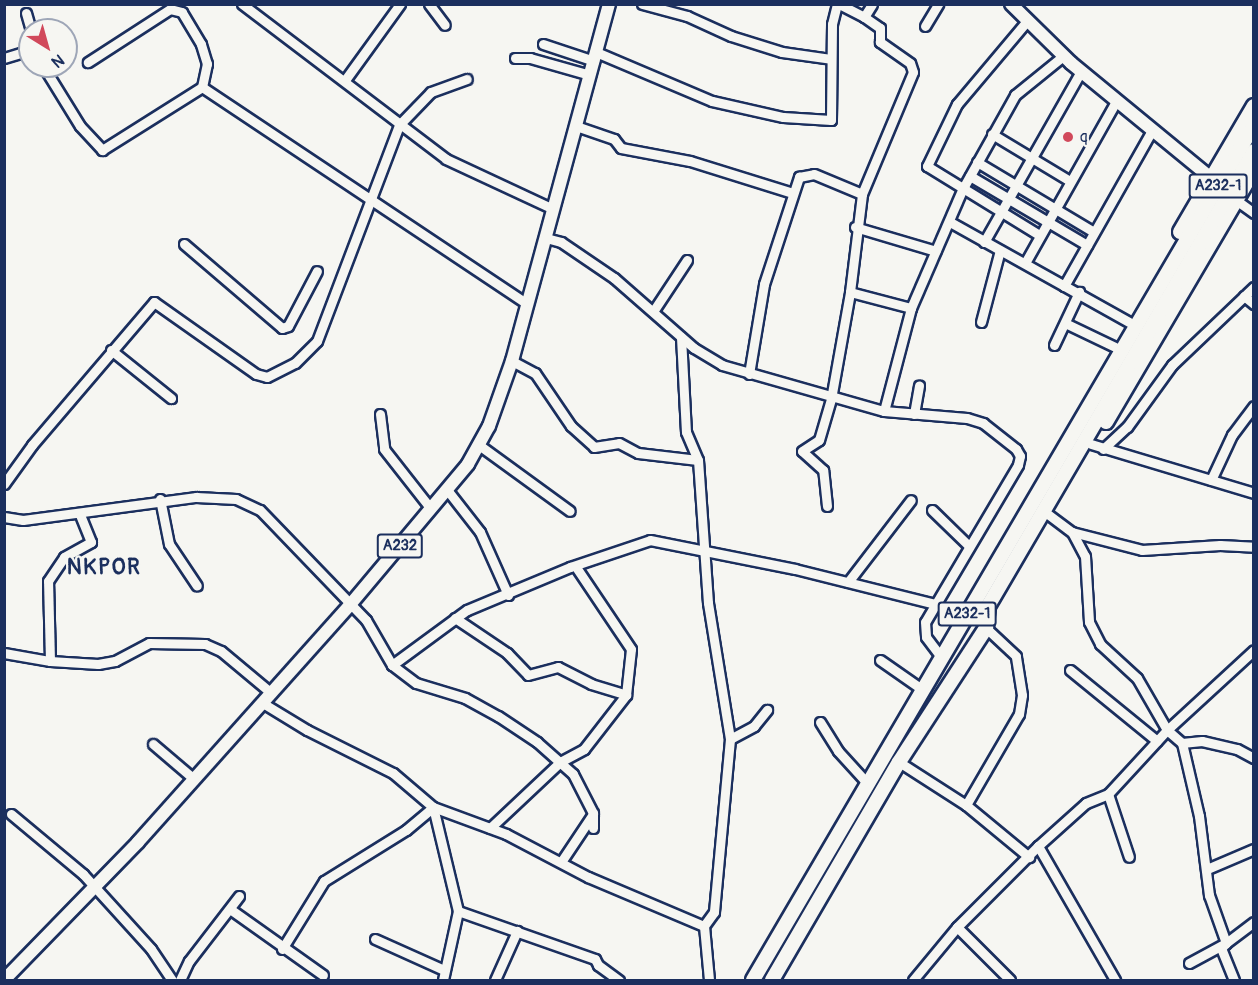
<!DOCTYPE html>
<html>
<head>
<meta charset="utf-8">
<style>
  body { margin:0 }
  #map { position:relative; width:1258px; height:985px; overflow:hidden; background:#f6f6f2; font-family:Pangolin,sans-serif }
  div>[style] { position:absolute }
  [style*='--x'] { left:calc(var(--x)*1px); top:calc(var(--y)*1px); width:calc(var(--w)*1px); rotate:calc(var(--a)*1deg) }
  .roads { filter:drop-shadow(2px 0 #1b2f5e) drop-shadow(-2px 0 #1b2f5e) drop-shadow(0 2px #1b2f5e) drop-shadow(0 -2px #1b2f5e) }
  .minor>* { height:9px; margin:-4.5px; padding:0 4.5px; transform-origin:4.5px; border-radius:4.5px; background:#f6f6f2 }
  .major>* { height:12px; margin:-6px; padding:0 6px; transform-origin:6px; border-radius:6px; background:#f6f6f2 }
  .highway>* { height:14px; margin:-7px; padding:0 7px; transform-origin:7px; border-radius:7px; background:#f6f6f2 }
  .dots>* { width:16px; height:16px; translate:-50% -50%; box-sizing:border-box; border:3px solid #f6f6f2; border-radius:50% }
  span { translate:-50% -50%; white-space:nowrap; text-align:center; line-height:1.15; -webkit-text-stroke:4.5px #f6f6f2; paint-order:stroke }
  .shield-label span { padding:2px 4px; background:#f6f6f2; border:2px solid; border-radius:4px; -webkit-text-stroke-width:0 }
  .shield-label { font-size:15px; color:#1b2f5e; font-weight:700 }
  .poi-label { font-size:16px; color:#1b2f5e }
  .left { translate:0 -50%; text-align:left }
  .district-label { font-size:22px; color:#1b2f5e; font-weight:700; letter-spacing:1.5px }
  .frame { position:absolute; inset:0; border:6px solid #1b2f5e; pointer-events:none }
  .north { position:absolute; left:18px; top:18px; width:60px; height:60px; box-sizing:border-box; background:#f6f6f2; border:2px solid #9ea6b7; border-radius:50%; rotate:143deg; font-size:16px; font-weight:700; line-height:24px; text-align:center; color:#1b2f5e }
  .north::after { content:''; display:block; margin:auto; width:21px; height:27px; background:#d1495b; clip-path:polygon(50% 0,100% 100%,50% 72%,0 100%) }
</style>
</head>
<body>
<div id="map">
  <div class="roads">
    <div class="minor">
      <div style="--x:242;--y:4;--w:256;--a:37.2"></div>
      <div style="--x:446;--y:159;--w:118;--a:25"></div>
      <div style="--x:429;--y:4;--w:26;--a:53"></div>
      <div style="--x:642;--y:4;--w:47;--a:14.9"></div>
      <div style="--x:687;--y:16;--w:48;--a:24.4"></div>
      <div style="--x:731;--y:36;--w:53;--a:17.4"></div>
      <div style="--x:782;--y:52;--w:49;--a:8.1"></div>
      <div style="--x:839;--y:4;--w:28;--a:27"></div>
      <div style="--x:864;--y:17;--w:15;--a:-58"></div>
      <div style="--x:26;--y:13;--w:18;--a:74"></div>
      <div style="--x:1027;--y:21;--w:109;--a:130.1"></div>
      <div style="--x:957;--y:104;--w:69;--a:115.8"></div>
      <div style="--x:927;--y:166;--w:132;--a:31.6"></div>
      <div style="--x:925;--y:26;--w:26;--a:-59"></div>
      <div style="--x:543;--y:44;--w:54;--a:18.4"></div>
      <div style="--x:596;--y:52;--w:126;--a:22.9"></div>
      <div style="--x:712;--y:101;--w:73;--a:12.7"></div>
      <div style="--x:783;--y:117;--w:48;--a:3.6"></div>
      <div style="--x:831;--y:120;--w:96;--a:-89.4"></div>
      <div style="--x:832;--y:24;--w:21;--a:-76"></div>
      <div style="--x:4;--y:58;--w:27;--a:-17"></div>
      <div style="--x:515;--y:58;--w:15;--a:0"></div>
      <div style="--x:530;--y:58;--w:62;--a:15.8"></div>
      <div style="--x:43;--y:66;--w:70;--a:58.3"></div>
      <div style="--x:80;--y:126;--w:33;--a:47"></div>
      <div style="--x:102;--y:150;--w:118;--a:-32.2"></div>
      <div style="--x:202;--y:87;--w:24;--a:-78"></div>
      <div style="--x:207;--y:64;--w:21;--a:-107"></div>
      <div style="--x:201;--y:44;--w:37;--a:-121"></div>
      <div style="--x:182;--y:12;--w:12;--a:-166"></div>
      <div style="--x:170;--y:9;--w:98;--a:147.1"></div>
      <div style="--x:345;--y:80;--w:94;--a:-54.1"></div>
      <div style="--x:202;--y:87;--w:391;--a:33.7"></div>
      <div style="--x:576;--y:126;--w:40;--a:18.9"></div>
      <div style="--x:614;--y:139;--w:11;--a:52"></div>
      <div style="--x:621;--y:148;--w:70;--a:10.7"></div>
      <div style="--x:690;--y:161;--w:108;--a:17.3"></div>
      <div style="--x:992;--y:134;--w:91;--a:31.1"></div>
      <div style="--x:977;--y:162;--w:136;--a:30.9"></div>
      <div style="--x:970;--y:176;--w:136;--a:30.5"></div>
      <div style="--x:1236;--y:200;--w:22;--a:36"></div>
      <div style="--x:950;--y:222;--w:205;--a:29.2"></div>
      <div style="--x:855;--y:227;--w:84;--a:16.5"></div>
      <div style="--x:546;--y:238;--w:16;--a:15"></div>
      <div style="--x:561;--y:242;--w:64;--a:34.2"></div>
      <div style="--x:614;--y:278;--w:106;--a:41.2"></div>
      <div style="--x:694;--y:348;--w:33;--a:31"></div>
      <div style="--x:722;--y:365;--w:168;--a:15.9"></div>
      <div style="--x:884;--y:411;--w:83;--a:4.8"></div>
      <div style="--x:967;--y:418;--w:17;--a:17"></div>
      <div style="--x:983;--y:423;--w:42;--a:38.2"></div>
      <div style="--x:1016;--y:449;--w:8;--a:60"></div>
      <div style="--x:1020;--y:456;--w:9;--a:103"></div>
      <div style="--x:1018;--y:465;--w:182;--a:120.6"></div>
      <div style="--x:925;--y:622;--w:15;--a:86"></div>
      <div style="--x:926;--y:637;--w:26;--a:53"></div>
      <div style="--x:984;--y:242;--w:197;--a:-60.4"></div>
      <div style="--x:184;--y:244;--w:129;--a:40.6"></div>
      <div style="--x:282;--y:328;--w:6;--a:-18"></div>
      <div style="--x:288;--y:326;--w:62;--a:-62.2"></div>
      <div style="--x:1025;--y:263;--w:187;--a:-60.6"></div>
      <div style="--x:1064;--y:286;--w:180;--a:-60.5"></div>
      <div style="--x:850;--y:292;--w:63;--a:14.7"></div>
      <div style="--x:1244;--y:296;--w:13;--a:39"></div>
      <div style="--x:654;--y:310;--w:60;--a:-56.6"></div>
      <div style="--x:981;--y:322;--w:74;--a:-75.2"></div>
      <div style="--x:1065;--y:323;--w:55;--a:25.6"></div>
      <div style="--x:681;--y:337;--w:95;--a:87"></div>
      <div style="--x:686;--y:432;--w:30;--a:67"></div>
      <div style="--x:698;--y:460;--w:143;--a:86"></div>
      <div style="--x:708;--y:603;--w:138;--a:80.8"></div>
      <div style="--x:730;--y:739;--w:174;--a:95.3"></div>
      <div style="--x:714;--y:912;--w:17;--a:126"></div>
      <div style="--x:704;--y:926;--w:54;--a:84.7"></div>
      <div style="--x:1054;--y:345;--w:59;--a:-64.7"></div>
      <div style="--x:111;--y:350;--w:77;--a:38.7"></div>
      <div style="--x:512;--y:361;--w:26;--a:28"></div>
      <div style="--x:535;--y:373;--w:64;--a:55.8"></div>
      <div style="--x:571;--y:426;--w:31;--a:42"></div>
      <div style="--x:594;--y:447;--w:25;--a:-9"></div>
      <div style="--x:619;--y:443;--w:21;--a:28"></div>
      <div style="--x:638;--y:453;--w:60;--a:6.7"></div>
      <div style="--x:749;--y:374;--w:91;--a:-80.5"></div>
      <div style="--x:764;--y:284;--w:113;--a:-71.9"></div>
      <div style="--x:799;--y:177;--w:15;--a:-11"></div>
      <div style="--x:814;--y:174;--w:52;--a:22.6"></div>
      <div style="--x:884;--y:411;--w:106;--a:-75.3"></div>
      <div style="--x:911;--y:308;--w:129;--a:-66.6"></div>
      <div style="--x:962;--y:190;--w:109;--a:-60.8"></div>
      <div style="--x:1015;--y:95;--w:62;--a:-39.1"></div>
      <div style="--x:380;--y:414;--w:35;--a:83"></div>
      <div style="--x:384;--y:449;--w:76;--a:51.9"></div>
      <div style="--x:914;--y:414;--w:29;--a:-80"></div>
      <div style="--x:1091;--y:444;--w:170;--a:16.7"></div>
      <div style="--x:479;--y:445;--w:112;--a:36"></div>
      <div style="--x:1103;--y:449;--w:33;--a:-43"></div>
      <div style="--x:1127;--y:427;--w:77;--a:-54"></div>
      <div style="--x:1172;--y:365;--w:113;--a:-43.6"></div>
      <div style="--x:1211;--y:480;--w:50;--a:-65"></div>
      <div style="--x:1232;--y:435;--w:36;--a:-53"></div>
      <div style="--x:4;--y:484;--w:48;--a:-54.3"></div>
      <div style="--x:32;--y:445;--w:188;--a:-49.5"></div>
      <div style="--x:154;--y:302;--w:125;--a:35.2"></div>
      <div style="--x:256;--y:374;--w:11;--a:15"></div>
      <div style="--x:267;--y:377;--w:31;--a:-27"></div>
      <div style="--x:295;--y:363;--w:31;--a:-45"></div>
      <div style="--x:317;--y:341;--w:231;--a:-69.2"></div>
      <div style="--x:399;--y:125;--w:46;--a:-45.9"></div>
      <div style="--x:431;--y:92;--w:38;--a:-20"></div>
      <div style="--x:448;--y:491;--w:52;--a:52"></div>
      <div style="--x:480;--y:532;--w:69;--a:66"></div>
      <div style="--x:160;--y:499;--w:46;--a:78.7"></div>
      <div style="--x:169;--y:544;--w:50;--a:56.3"></div>
      <div style="--x:827;--y:506;--w:36;--a:-96"></div>
      <div style="--x:823;--y:470;--w:28;--a:-138"></div>
      <div style="--x:802;--y:451;--w:20;--a:-33"></div>
      <div style="--x:819;--y:440;--w:43;--a:-73.7"></div>
      <div style="--x:831;--y:399;--w:109;--a:-79.9"></div>
      <div style="--x:850;--y:292;--w:99;--a:-83"></div>
      <div style="--x:862;--y:194;--w:132;--a:-67.3"></div>
      <div style="--x:913;--y:72;--w:9;--a:-108"></div>
      <div style="--x:910;--y:63;--w:37;--a:-145"></div>
      <div style="--x:880;--y:42;--w:14;--a:-90"></div>
      <div style="--x:880;--y:28;--w:19;--a:-145"></div>
      <div style="--x:932;--y:510;--w:50;--a:44.2"></div>
      <div style="--x:1045;--y:512;--w:34;--a:37"></div>
      <div style="--x:1072;--y:532;--w:72;--a:14.4"></div>
      <div style="--x:1142;--y:550;--w:78;--a:-3.7"></div>
      <div style="--x:1220;--y:545;--w:34;--a:3"></div>
      <div style="--x:4;--y:517;--w:19;--a:9"></div>
      <div style="--x:23;--y:520;--w:175;--a:-7.6"></div>
      <div style="--x:196;--y:497;--w:40;--a:2.9"></div>
      <div style="--x:236;--y:499;--w:26;--a:25"></div>
      <div style="--x:260;--y:510;--w:153;--a:46.1"></div>
      <div style="--x:366;--y:620;--w:52;--a:60"></div>
      <div style="--x:392;--y:665;--w:30;--a:37"></div>
      <div style="--x:416;--y:683;--w:51;--a:17"></div>
      <div style="--x:465;--y:698;--w:38;--a:29"></div>
      <div style="--x:498;--y:716;--w:47;--a:33.7"></div>
      <div style="--x:537;--y:742;--w:48;--a:41.6"></div>
      <div style="--x:573;--y:774;--w:44;--a:62.9"></div>
      <div style="--x:593;--y:813;--w:15;--a:90"></div>
      <div style="--x:1072;--y:532;--w:27;--a:62"></div>
      <div style="--x:1085;--y:556;--w:66;--a:86.5"></div>
      <div style="--x:1089;--y:622;--w:25;--a:63"></div>
      <div style="--x:1100;--y:644;--w:50;--a:42.6"></div>
      <div style="--x:1137;--y:678;--w:60;--a:60"></div>
      <div style="--x:1167;--y:730;--w:20;--a:41"></div>
      <div style="--x:1182;--y:743;--w:75;--a:76.9"></div>
      <div style="--x:1199;--y:816;--w:80;--a:82.8"></div>
      <div style="--x:1209;--y:895;--w:51;--a:70.5"></div>
      <div style="--x:1226;--y:943;--w:7;--a:135"></div>
      <div style="--x:1221;--y:948;--w:35;--a:68"></div>
      <div style="--x:848;--y:582;--w:103;--a:-52.5"></div>
      <div style="--x:455;--y:618;--w:63;--a:33.9"></div>
      <div style="--x:507;--y:653;--w:30;--a:46"></div>
      <div style="--x:528;--y:675;--w:31;--a:-15"></div>
      <div style="--x:558;--y:667;--w:37;--a:27"></div>
      <div style="--x:591;--y:684;--w:37;--a:17"></div>
      <div style="--x:4;--y:653;--w:47;--a:9.9"></div>
      <div style="--x:50;--y:661;--w:48;--a:3.6"></div>
      <div style="--x:98;--y:664;--w:17;--a:-10"></div>
      <div style="--x:115;--y:661;--w:38;--a:-28"></div>
      <div style="--x:149;--y:643;--w:56;--a:1"></div>
      <div style="--x:205;--y:644;--w:17;--a:24"></div>
      <div style="--x:221;--y:651;--w:64;--a:39.9"></div>
      <div style="--x:880;--y:660;--w:52;--a:34.9"></div>
      <div style="--x:50;--y:661;--w:80;--a:-91.4"></div>
      <div style="--x:48;--y:581;--w:29;--a:-56"></div>
      <div style="--x:64;--y:557;--w:31;--a:-29"></div>
      <div style="--x:91;--y:542;--w:31;--a:-112"></div>
      <div style="--x:392;--y:665;--w:93;--a:-36.3"></div>
      <div style="--x:467;--y:610;--w:112;--a:-22.7"></div>
      <div style="--x:570;--y:567;--w:84;--a:-18.6"></div>
      <div style="--x:650;--y:540;--w:148;--a:11.3"></div>
      <div style="--x:795;--y:569;--w:144;--a:14"></div>
      <div style="--x:1070;--y:670;--w:112;--a:39.2"></div>
      <div style="--x:261;--y:702;--w:54;--a:31.3"></div>
      <div style="--x:307;--y:730;--w:96;--a:26.6"></div>
      <div style="--x:393;--y:773;--w:52;--a:40.4"></div>
      <div style="--x:433;--y:807;--w:78;--a:20.3"></div>
      <div style="--x:506;--y:834;--w:93;--a:27.7"></div>
      <div style="--x:588;--y:877;--w:126;--a:22.9"></div>
      <div style="--x:820;--y:722;--w:34;--a:58"></div>
      <div style="--x:838;--y:751;--w:45;--a:47.7"></div>
      <div style="--x:730;--y:739;--w:27;--a:-28"></div>
      <div style="--x:754;--y:726;--w:21;--a:-51"></div>
      <div style="--x:1182;--y:743;--w:20;--a:-6"></div>
      <div style="--x:1202;--y:741;--w:36;--a:13"></div>
      <div style="--x:1237;--y:749;--w:19;--a:28"></div>
      <div style="--x:153;--y:744;--w:54;--a:40.5"></div>
      <div style="--x:899;--y:762;--w:80;--a:32.7"></div>
      <div style="--x:966;--y:805;--w:82;--a:39.5"></div>
      <div style="--x:1108;--y:794;--w:66;--a:71.6"></div>
      <div style="--x:966;--y:805;--w:105;--a:-59.8"></div>
      <div style="--x:1019;--y:714;--w:19;--a:-81"></div>
      <div style="--x:1022;--y:695;--w:39;--a:-99"></div>
      <div style="--x:1016;--y:656;--w:41;--a:-137"></div>
      <div style="--x:433;--y:807;--w:107;--a:76.5"></div>
      <div style="--x:458;--y:911;--w:71;--a:102.3"></div>
      <div style="--x:11;--y:814;--w:94;--a:39.8"></div>
      <div style="--x:83;--y:874;--w:101;--a:47.8"></div>
      <div style="--x:151;--y:949;--w:37;--a:56"></div>
      <div style="--x:490;--y:828;--w:96;--a:-43.3"></div>
      <div style="--x:560;--y:762;--w:27;--a:-28"></div>
      <div style="--x:584;--y:749;--w:68;--a:-52.1"></div>
      <div style="--x:626;--y:695;--w:46;--a:-83.8"></div>
      <div style="--x:631;--y:649;--w:99;--a:-123.9"></div>
      <div style="--x:1038;--y:846;--w:155;--a:60.1"></div>
      <div style="--x:561;--y:862;--w:58;--a:-56.3"></div>
      <div style="--x:1207;--y:869;--w:51;--a:-23.1"></div>
      <div style="--x:230;--y:909;--w:114;--a:35.4"></div>
      <div style="--x:458;--y:911;--w:145;--a:19.3"></div>
      <div style="--x:595;--y:959;--w:7;--a:63"></div>
      <div style="--x:598;--y:965;--w:26;--a:36"></div>
      <div style="--x:957;--y:927;--w:75;--a:45"></div>
      <div style="--x:375;--y:939;--w:76;--a:24.2"></div>
      <div style="--x:282;--y:949;--w:80;--a:-58.3"></div>
      <div style="--x:324;--y:881;--w:97;--a:-31.9"></div>
      <div style="--x:406;--y:830;--w:35;--a:-40"></div>
      <div style="--x:1189;--y:963;--w:42;--a:-28.4"></div>
      <div style="--x:1226;--y:943;--w:35;--a:-37"></div>
      <div style="--x:180;--y:980;--w:21;--a:-65"></div>
      <div style="--x:189;--y:961;--w:82;--a:-52.4"></div>
      <div style="--x:495;--y:980;--w:54;--a:-65.8"></div>
      <div style="--x:913;--y:980;--w:69;--a:-50.3"></div>
      <div style="--x:957;--y:927;--w:115;--a:-45"></div>
      <div style="--x:1038;--y:846;--w:64;--a:-41.9"></div>
      <div style="--x:1086;--y:803;--w:24;--a:-22"></div>
      <div style="--x:1108;--y:794;--w:87;--a:-47.3"></div>
      <div style="--x:1167;--y:730;--w:118;--a:-42.6"></div>
    </div>
    <div class="major">
      <div style="--x:1011;--y:4;--w:84;--a:44.5"></div>
      <div style="--x:1071;--y:63;--w:181;--a:39.4"></div>
      <div style="--x:4;--y:980;--w:192;--a:-45.8"></div>
      <div style="--x:138;--y:842;--w:317;--a:-48.2"></div>
      <div style="--x:349;--y:606;--w:185;--a:-50"></div>
      <div style="--x:468;--y:464;--w:43;--a:-61.1"></div>
      <div style="--x:489;--y:426;--w:69;--a:-70.5"></div>
      <div style="--x:512;--y:361;--w:370;--a:-74.8"></div>
    </div>
    <div class="highway">
      <div style="--x:1180;--y:232;--w:146;--a:-59.6"></div>
      <div style="--x:1106;--y:422;--w:292;--a:-59.6"></div>
      <div style="--x:753;--y:980;--w:991;--a:-59.63"></div>
      <div style="--x:772;--y:980;--w:252;--a:-59.8"></div>
      <div style="--x:899;--y:762;--w:160;--a:-57"></div>
      <div style="--x:986;--y:628;--w:22;--a:-85"></div>
      <div style="--x:988;--y:606;--w:527;--a:-59.69"></div>
    </div>
  </div>
  <div class="dots">
    <div style="left:1068px;top:137px;background:#d1495b"></div>
  </div>
  <div class="shield-label">
    <span style="left:1218px;top:186px">A232-1</span>
    <span style="left:400px;top:546px">A232</span>
    <span style="left:967px;top:614px">A232-1</span>
  </div>
  <div class="poi-label">
    <span class="left" style="left:1080px;top:137px">q</span>
  </div>
  <div class="district-label">
    <span style="left:104px;top:568px">NKPOR</span>
  </div>
  <div class="frame"></div>
  <div class="north">N</div>
</div>
</body>
</html>
